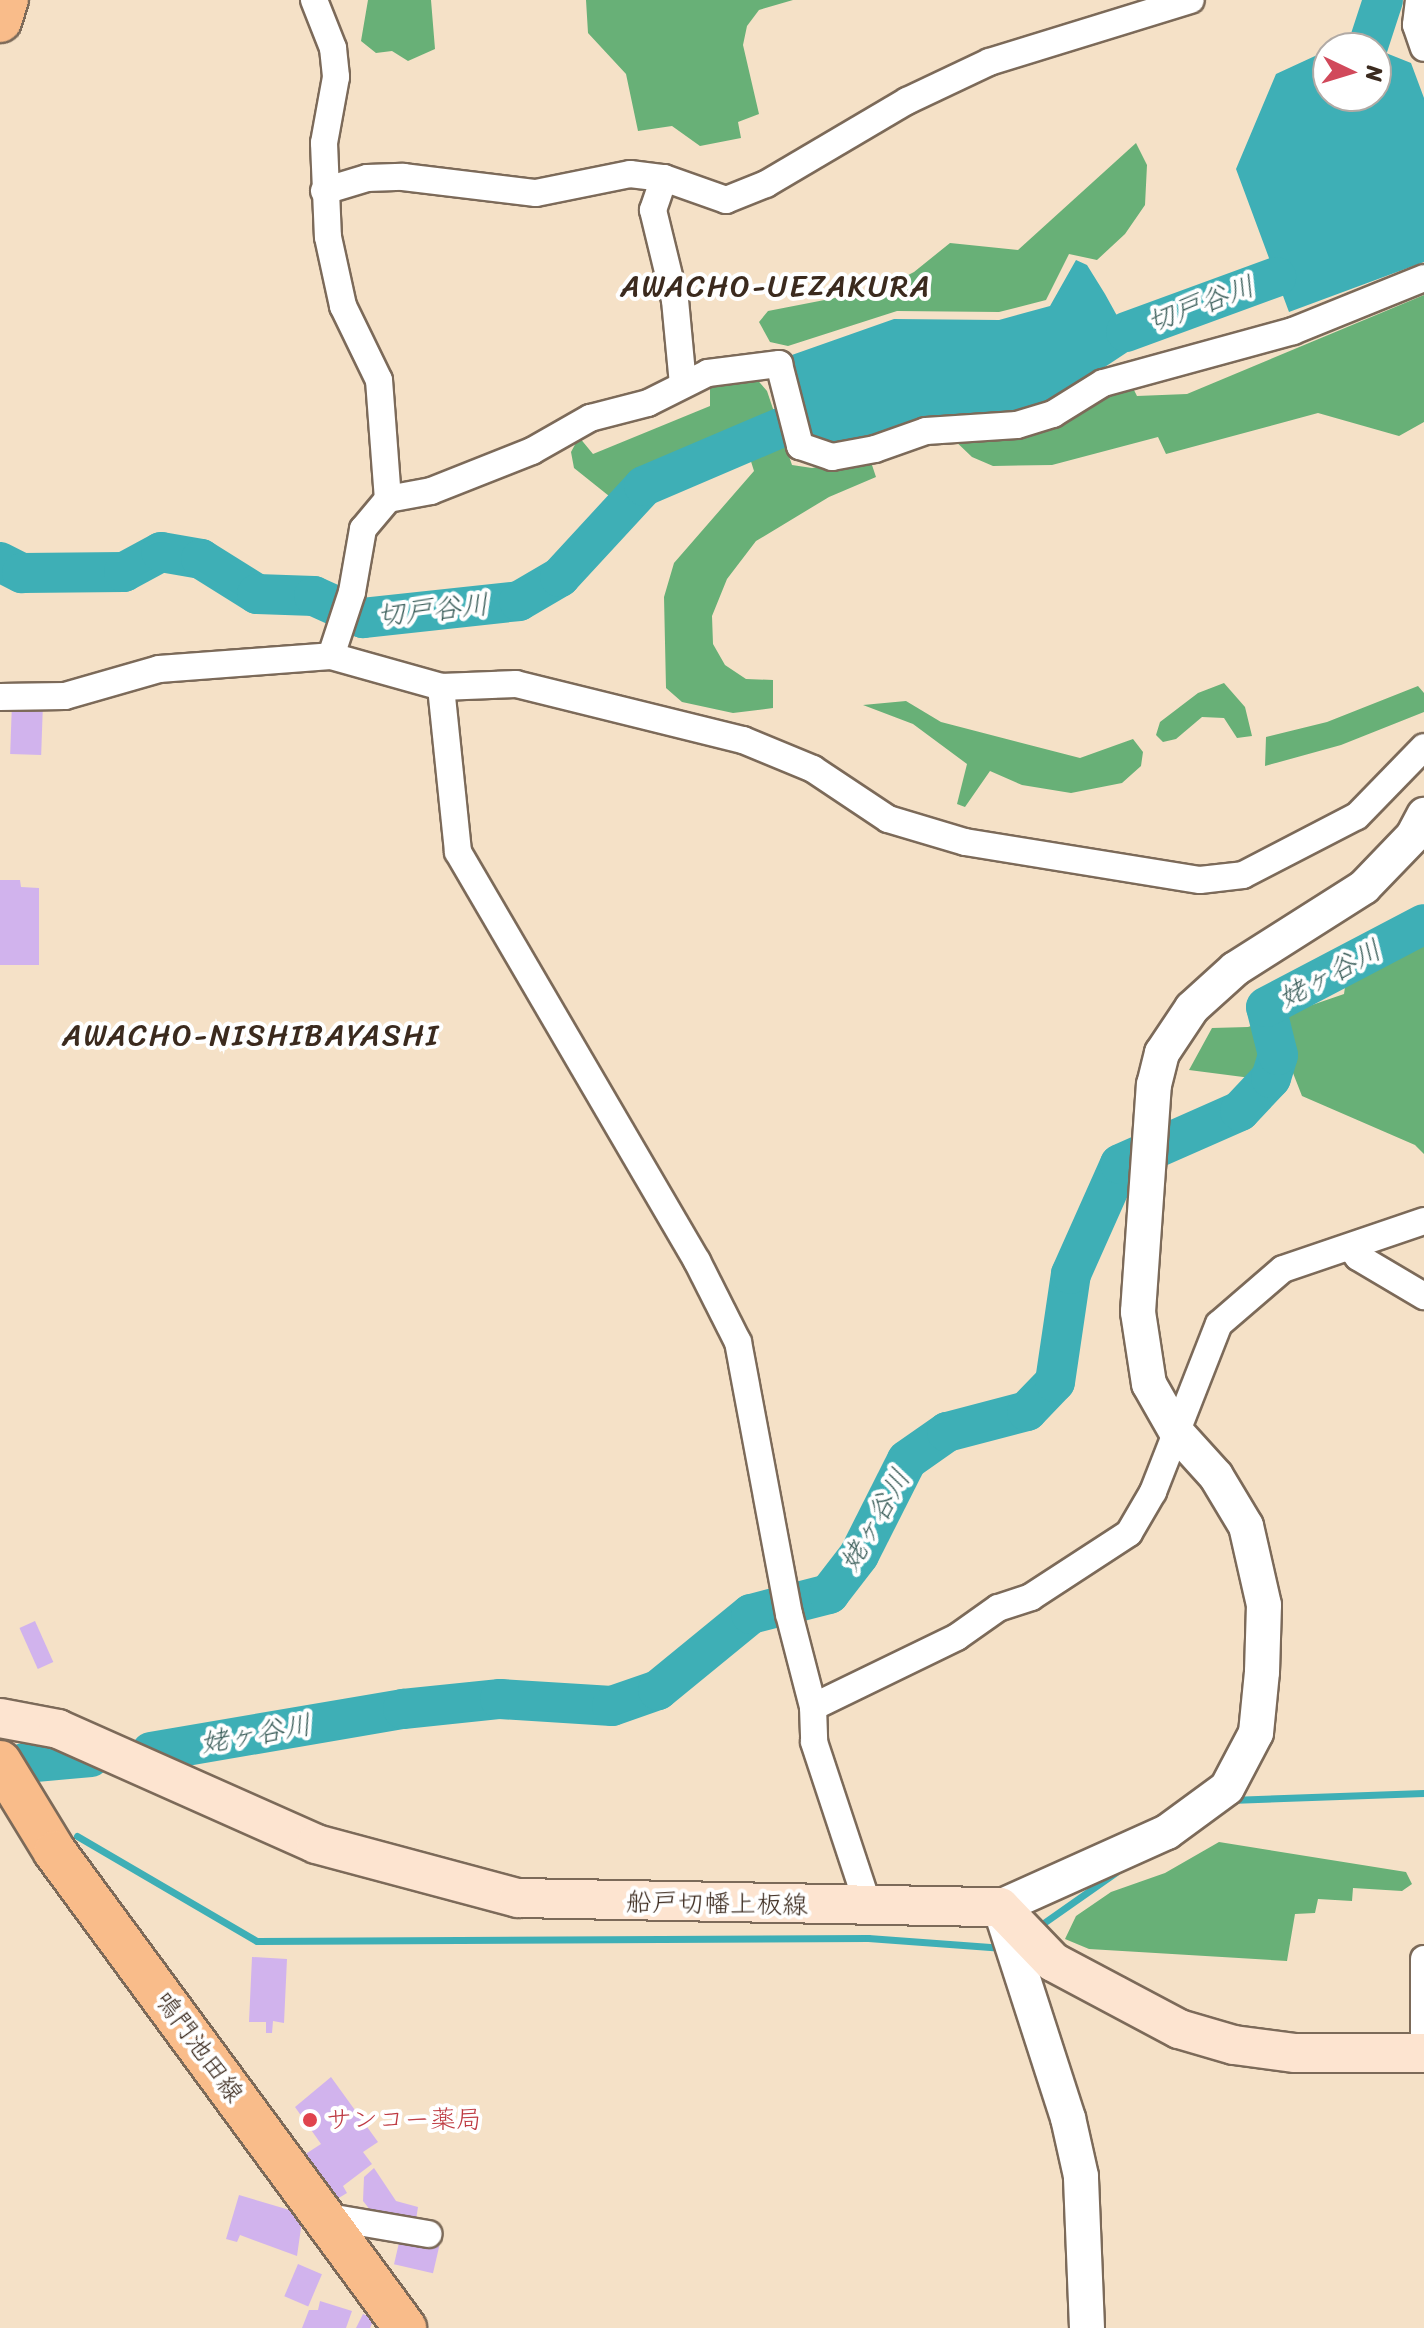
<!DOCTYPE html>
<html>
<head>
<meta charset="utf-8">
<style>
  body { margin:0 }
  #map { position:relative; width:1424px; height:2328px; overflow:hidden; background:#f5e1c7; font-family:Sriracha,"Klee One",sans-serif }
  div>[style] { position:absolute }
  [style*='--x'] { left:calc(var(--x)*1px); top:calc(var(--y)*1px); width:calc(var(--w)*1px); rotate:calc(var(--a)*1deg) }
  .forest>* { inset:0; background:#68b077 }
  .water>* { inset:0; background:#3eafb6 }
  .stream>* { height:7px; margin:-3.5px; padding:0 3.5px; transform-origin:3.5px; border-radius:3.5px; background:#3eafb6 }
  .river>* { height:40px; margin:-20px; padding:0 20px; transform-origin:20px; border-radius:20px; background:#3eafb6 }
  .building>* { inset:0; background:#d1b3ed; transform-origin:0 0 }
  .roads { filter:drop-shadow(2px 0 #7c6a59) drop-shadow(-2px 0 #7c6a59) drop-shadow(0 2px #7c6a59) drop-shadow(0 -2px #7c6a59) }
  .minor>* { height:26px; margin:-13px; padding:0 13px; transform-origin:13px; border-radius:13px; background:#fff }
  .tertiary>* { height:34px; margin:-17px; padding:0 17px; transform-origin:17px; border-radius:17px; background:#fff }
  .secondary>* { height:38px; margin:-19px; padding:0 19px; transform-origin:19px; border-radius:19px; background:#fde4d0 }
  .primary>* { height:42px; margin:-21px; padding:0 21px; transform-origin:21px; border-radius:21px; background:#f9bc8a }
  .dots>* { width:22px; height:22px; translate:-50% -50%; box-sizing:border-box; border:4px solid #fff; border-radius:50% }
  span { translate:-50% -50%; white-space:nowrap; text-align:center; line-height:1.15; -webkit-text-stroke:8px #fff; paint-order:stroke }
  .street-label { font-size:26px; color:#3b2a1e }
  .health-label { font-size:26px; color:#be3a42 }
  .left { translate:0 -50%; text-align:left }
  .water-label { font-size:28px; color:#3c5f5b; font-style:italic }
  .quarter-label { font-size:30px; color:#3b2a1e; letter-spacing:2px }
  .north { position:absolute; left:1312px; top:32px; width:80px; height:80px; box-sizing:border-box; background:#fff; border:2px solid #b1aaa5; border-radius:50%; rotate:94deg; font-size:22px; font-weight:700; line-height:32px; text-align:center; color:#3b2a1e }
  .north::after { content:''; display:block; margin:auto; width:28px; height:36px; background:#d1495b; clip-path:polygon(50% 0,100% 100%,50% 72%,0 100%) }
</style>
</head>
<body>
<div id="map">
  <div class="forest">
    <div style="clip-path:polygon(368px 0,431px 0,435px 49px,408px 61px,392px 51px,376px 53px,361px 41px)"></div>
    <div style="clip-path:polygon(586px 0,793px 0,759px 10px,747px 26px,743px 45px,759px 114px,738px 122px,741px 138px,700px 146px,672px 126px,638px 131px,626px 74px,588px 33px)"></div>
    <div style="clip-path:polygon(1136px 143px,1147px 165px,1145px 205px,1125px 234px,1097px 260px,1069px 254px,1046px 300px,999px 312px,897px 311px,788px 346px,770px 342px,759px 322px,768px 311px,881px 289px,914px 272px,950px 243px,1018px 250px)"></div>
    <div style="clip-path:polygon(1424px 295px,1424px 422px,1399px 436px,1318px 413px,1166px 454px,1158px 437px,1052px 465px,993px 466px,972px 457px,950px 436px,1132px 386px,1137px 396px,1187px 394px)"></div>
    <div style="clip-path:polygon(754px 376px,767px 391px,792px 465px,812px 468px,870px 459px,876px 477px,829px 497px,756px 541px,727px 579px,712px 616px,713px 644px,725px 665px,746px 679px,773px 680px,773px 708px,733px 713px,682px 702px,666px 688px,664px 597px,674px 563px,754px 471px,742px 433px,644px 475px,614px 500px,574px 468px,571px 452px,579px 437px,593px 454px,710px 406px,710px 385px)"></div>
    <div style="clip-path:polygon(1224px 683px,1245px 707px,1252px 736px,1237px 738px,1224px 718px,1202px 717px,1176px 739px,1163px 742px,1156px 735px,1160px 722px,1198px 693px)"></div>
    <div style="clip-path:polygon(1418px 686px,1424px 693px,1424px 712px,1341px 745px,1265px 766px,1266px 737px,1327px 722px)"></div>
    <div style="clip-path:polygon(906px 701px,941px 722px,1080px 758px,1133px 739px,1143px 752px,1141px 766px,1122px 783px,1071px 793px,1022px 785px,990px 771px,965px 807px,957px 804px,967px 764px,913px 724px,863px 705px)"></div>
    <div style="clip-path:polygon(1424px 909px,1424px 1154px,1415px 1145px,1302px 1096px,1293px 1073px,1251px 1078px,1189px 1070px,1212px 1028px,1248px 1027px,1344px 994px,1347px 973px)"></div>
    <div style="clip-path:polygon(1219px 1842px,1406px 1872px,1412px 1884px,1402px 1891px,1353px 1888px,1352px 1901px,1318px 1899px,1315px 1913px,1295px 1914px,1287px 1961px,1089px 1949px,1065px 1939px,1076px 1916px,1111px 1892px,1165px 1873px)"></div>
  </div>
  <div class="water">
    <div style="clip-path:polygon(1376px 49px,1411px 63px,1424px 98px,1424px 262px,1289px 312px,1236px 169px,1276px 74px,1328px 50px,1328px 96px,1376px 96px)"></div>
    <div style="clip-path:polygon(1076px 260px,1087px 265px,1105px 294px,1126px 332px,1129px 351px,1064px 394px,1035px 408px,931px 420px,830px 445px,807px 434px,789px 356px,894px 319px,999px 320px,1050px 306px)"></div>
  </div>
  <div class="stream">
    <div style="--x:32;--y:1763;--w:8;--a:60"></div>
    <div style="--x:1230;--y:1800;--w:194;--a:-2.1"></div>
    <div style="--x:77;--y:1836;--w:208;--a:30.3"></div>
    <div style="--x:257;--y:1941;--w:611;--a:-0.28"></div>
    <div style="--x:868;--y:1938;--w:136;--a:4.2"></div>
    <div style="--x:1035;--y:1929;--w:99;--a:-35.1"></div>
  </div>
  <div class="river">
    <div style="--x:1368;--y:46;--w:48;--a:-71.9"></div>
    <div style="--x:1126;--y:332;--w:160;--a:-20.1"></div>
    <div style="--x:0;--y:562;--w:25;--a:27"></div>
    <div style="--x:22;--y:573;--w:102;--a:-0.6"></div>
    <div style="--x:124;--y:572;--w:42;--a:-28.4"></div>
    <div style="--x:161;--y:552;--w:41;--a:9.9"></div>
    <div style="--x:201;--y:559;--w:66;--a:32"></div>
    <div style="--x:257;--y:594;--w:57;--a:2"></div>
    <div style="--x:314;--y:596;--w:54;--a:24.2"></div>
    <div style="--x:363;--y:618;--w:157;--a:-6.2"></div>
    <div style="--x:519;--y:601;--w:48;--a:-30.3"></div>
    <div style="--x:560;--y:577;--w:124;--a:-47.3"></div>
    <div style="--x:644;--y:486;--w:150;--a:-23.1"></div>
    <div style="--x:151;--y:1752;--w:256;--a:-9.7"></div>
    <div style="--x:403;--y:1709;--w:98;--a:-5.9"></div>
    <div style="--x:500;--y:1699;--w:112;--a:3.6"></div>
    <div style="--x:612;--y:1706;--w:49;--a:-19.2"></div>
    <div style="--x:658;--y:1690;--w:120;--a:-39.3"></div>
    <div style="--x:751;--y:1614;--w:81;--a:-14.4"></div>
    <div style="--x:829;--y:1594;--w:49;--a:-52.4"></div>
    <div style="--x:859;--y:1555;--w:106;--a:-63.2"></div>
    <div style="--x:907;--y:1460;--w:49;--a:-35"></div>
    <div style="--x:947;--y:1432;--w:83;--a:-14.7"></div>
    <div style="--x:1027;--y:1411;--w:40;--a:-46"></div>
    <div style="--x:1055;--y:1382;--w:109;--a:-81.6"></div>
    <div style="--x:1071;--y:1274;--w:120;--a:-66"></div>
    <div style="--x:1120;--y:1164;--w:131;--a:-23.8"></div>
    <div style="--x:1240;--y:1111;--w:45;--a:-46.8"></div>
    <div style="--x:1271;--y:1078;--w:24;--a:-73"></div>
    <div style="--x:1278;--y:1055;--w:49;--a:-104"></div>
    <div style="--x:1266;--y:1007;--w:178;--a:-27.7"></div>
    <div style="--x:24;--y:1763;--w:67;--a:-5.1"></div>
  </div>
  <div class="building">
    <div style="left:12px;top:702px;width:31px;height:52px;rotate:2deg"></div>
    <div style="clip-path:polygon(0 880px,20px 880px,21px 887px,39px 888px,39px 965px,0 965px)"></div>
    <div style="left:35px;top:1621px;width:45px;height:17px;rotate:66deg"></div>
    <div style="clip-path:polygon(252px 1957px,287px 1959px,284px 2023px,273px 2021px,272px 2033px,266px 2033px,266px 2022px,249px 2022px)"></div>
    <div style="clip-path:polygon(331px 2077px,378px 2142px,363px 2152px,372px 2164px,343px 2186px,347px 2193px,337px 2199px,304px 2155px,321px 2144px,295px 2107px)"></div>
    <div style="clip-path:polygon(374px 2168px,396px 2201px,418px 2207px,415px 2226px,375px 2216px,363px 2201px,364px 2177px)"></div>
    <div style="clip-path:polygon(239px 2195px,303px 2214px,297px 2256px,240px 2235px,237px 2242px,226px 2239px)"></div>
    <div style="left:401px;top:2234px;width:40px;height:31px;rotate:13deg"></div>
    <div style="left:298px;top:2264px;width:26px;height:35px;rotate:23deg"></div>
    <div style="clip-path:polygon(320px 2301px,352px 2311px,346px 2328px,302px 2328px,309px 2310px,318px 2310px)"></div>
    <div style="clip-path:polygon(363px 2314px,374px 2319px,370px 2328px,356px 2328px)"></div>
  </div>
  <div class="roads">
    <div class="minor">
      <div style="--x:314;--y:0;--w:52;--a:68.4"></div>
      <div style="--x:333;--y:48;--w:29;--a:84"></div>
      <div style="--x:336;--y:77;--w:67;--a:100.3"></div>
      <div style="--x:324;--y:143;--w:94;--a:87.6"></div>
      <div style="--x:328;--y:237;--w:71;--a:77.7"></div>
      <div style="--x:343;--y:306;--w:82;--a:64.1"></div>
      <div style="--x:379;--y:380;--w:119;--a:85.7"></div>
      <div style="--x:1419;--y:0;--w:25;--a:97"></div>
      <div style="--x:1416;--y:25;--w:24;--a:71"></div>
      <div style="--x:664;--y:178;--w:34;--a:109"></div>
      <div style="--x:653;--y:210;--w:93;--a:76.3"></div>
      <div style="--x:675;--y:300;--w:85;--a:84.6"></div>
      <div style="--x:324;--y:191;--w:45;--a:-16.8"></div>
      <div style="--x:367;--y:178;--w:36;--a:-2"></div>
      <div style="--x:403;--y:177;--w:134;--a:6.9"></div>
      <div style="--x:536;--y:193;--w:96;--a:-11.4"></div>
      <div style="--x:630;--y:174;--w:34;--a:7"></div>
      <div style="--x:664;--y:178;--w:66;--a:19.5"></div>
      <div style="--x:726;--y:200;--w:43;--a:-21.8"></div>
      <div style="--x:766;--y:184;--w:164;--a:-30.5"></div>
      <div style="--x:907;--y:101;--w:91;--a:-25.4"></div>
      <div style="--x:989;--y:62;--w:211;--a:-17.1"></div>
      <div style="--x:331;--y:656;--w:67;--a:-71.8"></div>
      <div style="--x:352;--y:592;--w:64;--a:-80.1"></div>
      <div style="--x:363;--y:529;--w:39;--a:-50"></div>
      <div style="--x:388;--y:499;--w:44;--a:-10.5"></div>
      <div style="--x:431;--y:491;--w:109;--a:-21.6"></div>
      <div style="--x:532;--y:451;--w:67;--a:-29.6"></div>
      <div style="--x:590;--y:418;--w:60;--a:-14.5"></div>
      <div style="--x:648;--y:403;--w:67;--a:-26.6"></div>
      <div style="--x:708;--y:373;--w:72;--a:-7.2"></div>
      <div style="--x:779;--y:364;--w:85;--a:75.6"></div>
      <div style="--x:800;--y:446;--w:34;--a:19"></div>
      <div style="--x:832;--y:457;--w:44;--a:-10.5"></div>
      <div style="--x:875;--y:449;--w:54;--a:-19.4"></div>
      <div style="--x:926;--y:431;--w:91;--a:-3.8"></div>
      <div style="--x:1017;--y:425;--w:38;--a:-17"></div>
      <div style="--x:1053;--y:414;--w:59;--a:-31.8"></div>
      <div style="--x:1103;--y:383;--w:197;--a:-15.3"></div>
      <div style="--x:1293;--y:331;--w:141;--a:-22"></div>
      <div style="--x:441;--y:687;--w:166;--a:84.1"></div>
      <div style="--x:458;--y:852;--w:474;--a:59.7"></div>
      <div style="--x:697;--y:1261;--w:91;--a:63.2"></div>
      <div style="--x:738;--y:1342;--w:277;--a:79.4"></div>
      <div style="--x:789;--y:1614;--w:96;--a:75.5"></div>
      <div style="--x:813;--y:1707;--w:35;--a:88"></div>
      <div style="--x:814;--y:1742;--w:172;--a:71.7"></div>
      <div style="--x:0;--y:697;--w:65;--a:-0.9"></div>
      <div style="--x:65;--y:696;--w:98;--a:-16"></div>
      <div style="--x:159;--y:669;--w:172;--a:-4.3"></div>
      <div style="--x:331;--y:656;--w:114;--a:15.7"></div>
      <div style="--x:441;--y:687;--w:75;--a:-2.3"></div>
      <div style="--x:516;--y:684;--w:234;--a:13.9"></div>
      <div style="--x:743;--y:740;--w:76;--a:22.5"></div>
      <div style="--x:813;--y:769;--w:90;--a:33.7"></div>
      <div style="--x:888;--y:819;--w:80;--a:16.6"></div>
      <div style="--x:965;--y:842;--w:238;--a:9.2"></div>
      <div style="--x:1200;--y:880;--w:43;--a:-6.6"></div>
      <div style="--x:1243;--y:875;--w:128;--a:-27.4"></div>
      <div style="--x:1357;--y:816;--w:96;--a:-45.8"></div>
      <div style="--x:1350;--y:1247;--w:13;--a:51"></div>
      <div style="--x:1358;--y:1257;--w:77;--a:30.6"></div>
      <div style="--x:813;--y:1707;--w:160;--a:-25.9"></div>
      <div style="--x:957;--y:1637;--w:50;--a:-35.3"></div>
      <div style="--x:998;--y:1608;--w:35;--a:-18"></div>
      <div style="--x:1031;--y:1597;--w:117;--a:-33.1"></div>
      <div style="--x:1129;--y:1533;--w:48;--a:-59.7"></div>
      <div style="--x:1153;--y:1492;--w:180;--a:-68.6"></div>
      <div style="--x:1219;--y:1324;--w:84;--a:-40.7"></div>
      <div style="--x:1283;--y:1269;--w:149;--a:-18.8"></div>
      <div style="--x:1424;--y:1959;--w:77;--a:90"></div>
      <div style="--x:323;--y:2216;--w:107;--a:9.7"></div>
    </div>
    <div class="tertiary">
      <div style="--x:1087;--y:2328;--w:152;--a:-92.3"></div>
      <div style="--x:1081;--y:2176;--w:59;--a:-102.6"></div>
      <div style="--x:1068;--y:2118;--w:222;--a:-107.9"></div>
      <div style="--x:1000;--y:1907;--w:183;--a:-24.2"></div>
      <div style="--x:1167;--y:1832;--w:74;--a:-36.3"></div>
      <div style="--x:1227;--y:1788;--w:62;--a:-62.2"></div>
      <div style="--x:1256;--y:1733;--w:61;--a:-84.4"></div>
      <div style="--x:1262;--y:1672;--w:67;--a:-88.3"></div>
      <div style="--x:1264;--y:1605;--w:81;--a:-102.8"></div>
      <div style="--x:1246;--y:1526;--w:58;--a:-121"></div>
      <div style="--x:1216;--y:1476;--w:58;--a:-132.2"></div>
      <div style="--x:1177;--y:1433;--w:56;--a:-119.7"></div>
      <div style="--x:1149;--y:1384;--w:73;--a:-98.7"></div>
      <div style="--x:1138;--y:1312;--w:228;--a:-86"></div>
      <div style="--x:1154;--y:1085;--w:33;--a:-76"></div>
      <div style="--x:1162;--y:1053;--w:54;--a:-56.3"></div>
      <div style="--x:1192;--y:1008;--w:58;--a:-42.2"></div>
      <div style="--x:1235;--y:969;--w:153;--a:-32.4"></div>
      <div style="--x:1364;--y:887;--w:71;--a:-46.1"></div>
      <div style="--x:1413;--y:836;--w:24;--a:-62"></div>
    </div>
    <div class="secondary">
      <div style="--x:0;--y:1718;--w:59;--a:10.7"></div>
      <div style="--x:58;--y:1729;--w:282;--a:24"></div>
      <div style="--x:316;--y:1844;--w:209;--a:15"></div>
      <div style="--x:518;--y:1898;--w:482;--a:1.1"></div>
      <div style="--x:1000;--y:1907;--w:76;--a:46.1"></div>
      <div style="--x:1053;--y:1962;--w:143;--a:28"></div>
      <div style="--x:1179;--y:2029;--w:57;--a:16.2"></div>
      <div style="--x:1234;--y:2045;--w:62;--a:7.5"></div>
      <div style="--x:1295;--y:2053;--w:129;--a:0"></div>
    </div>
    <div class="primary">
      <div style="--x:0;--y:21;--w:22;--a:-72"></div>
      <div style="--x:0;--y:1762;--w:105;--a:58.6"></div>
      <div style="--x:55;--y:1852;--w:591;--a:53.67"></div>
    </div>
  </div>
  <div class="dots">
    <div style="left:310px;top:2120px;background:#e0444e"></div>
  </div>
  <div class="street-label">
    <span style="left:717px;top:1904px;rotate:1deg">船戸切幡上板線</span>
    <span style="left:199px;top:2047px;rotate:54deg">鳴門池田線</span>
  </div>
  <div class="health-label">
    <span class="left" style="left:326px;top:2120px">サンコー薬局</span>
  </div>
  <div class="water-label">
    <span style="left:1201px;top:304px;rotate:-20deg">切戸谷川</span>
    <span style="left:433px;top:610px;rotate:-6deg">切戸谷川</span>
    <span style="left:1330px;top:974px;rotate:-28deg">姥ヶ谷川</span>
    <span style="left:875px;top:1520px;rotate:-60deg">姥ヶ谷川</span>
    <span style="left:256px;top:1734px;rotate:-10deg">姥ヶ谷川</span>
  </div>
  <div class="quarter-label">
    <span style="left:776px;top:286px">AWACHO-UEZAKURA</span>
    <span style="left:251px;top:1035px">AWACHO-NISHIBAYASHI</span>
  </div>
  <div class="north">N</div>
</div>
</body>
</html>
